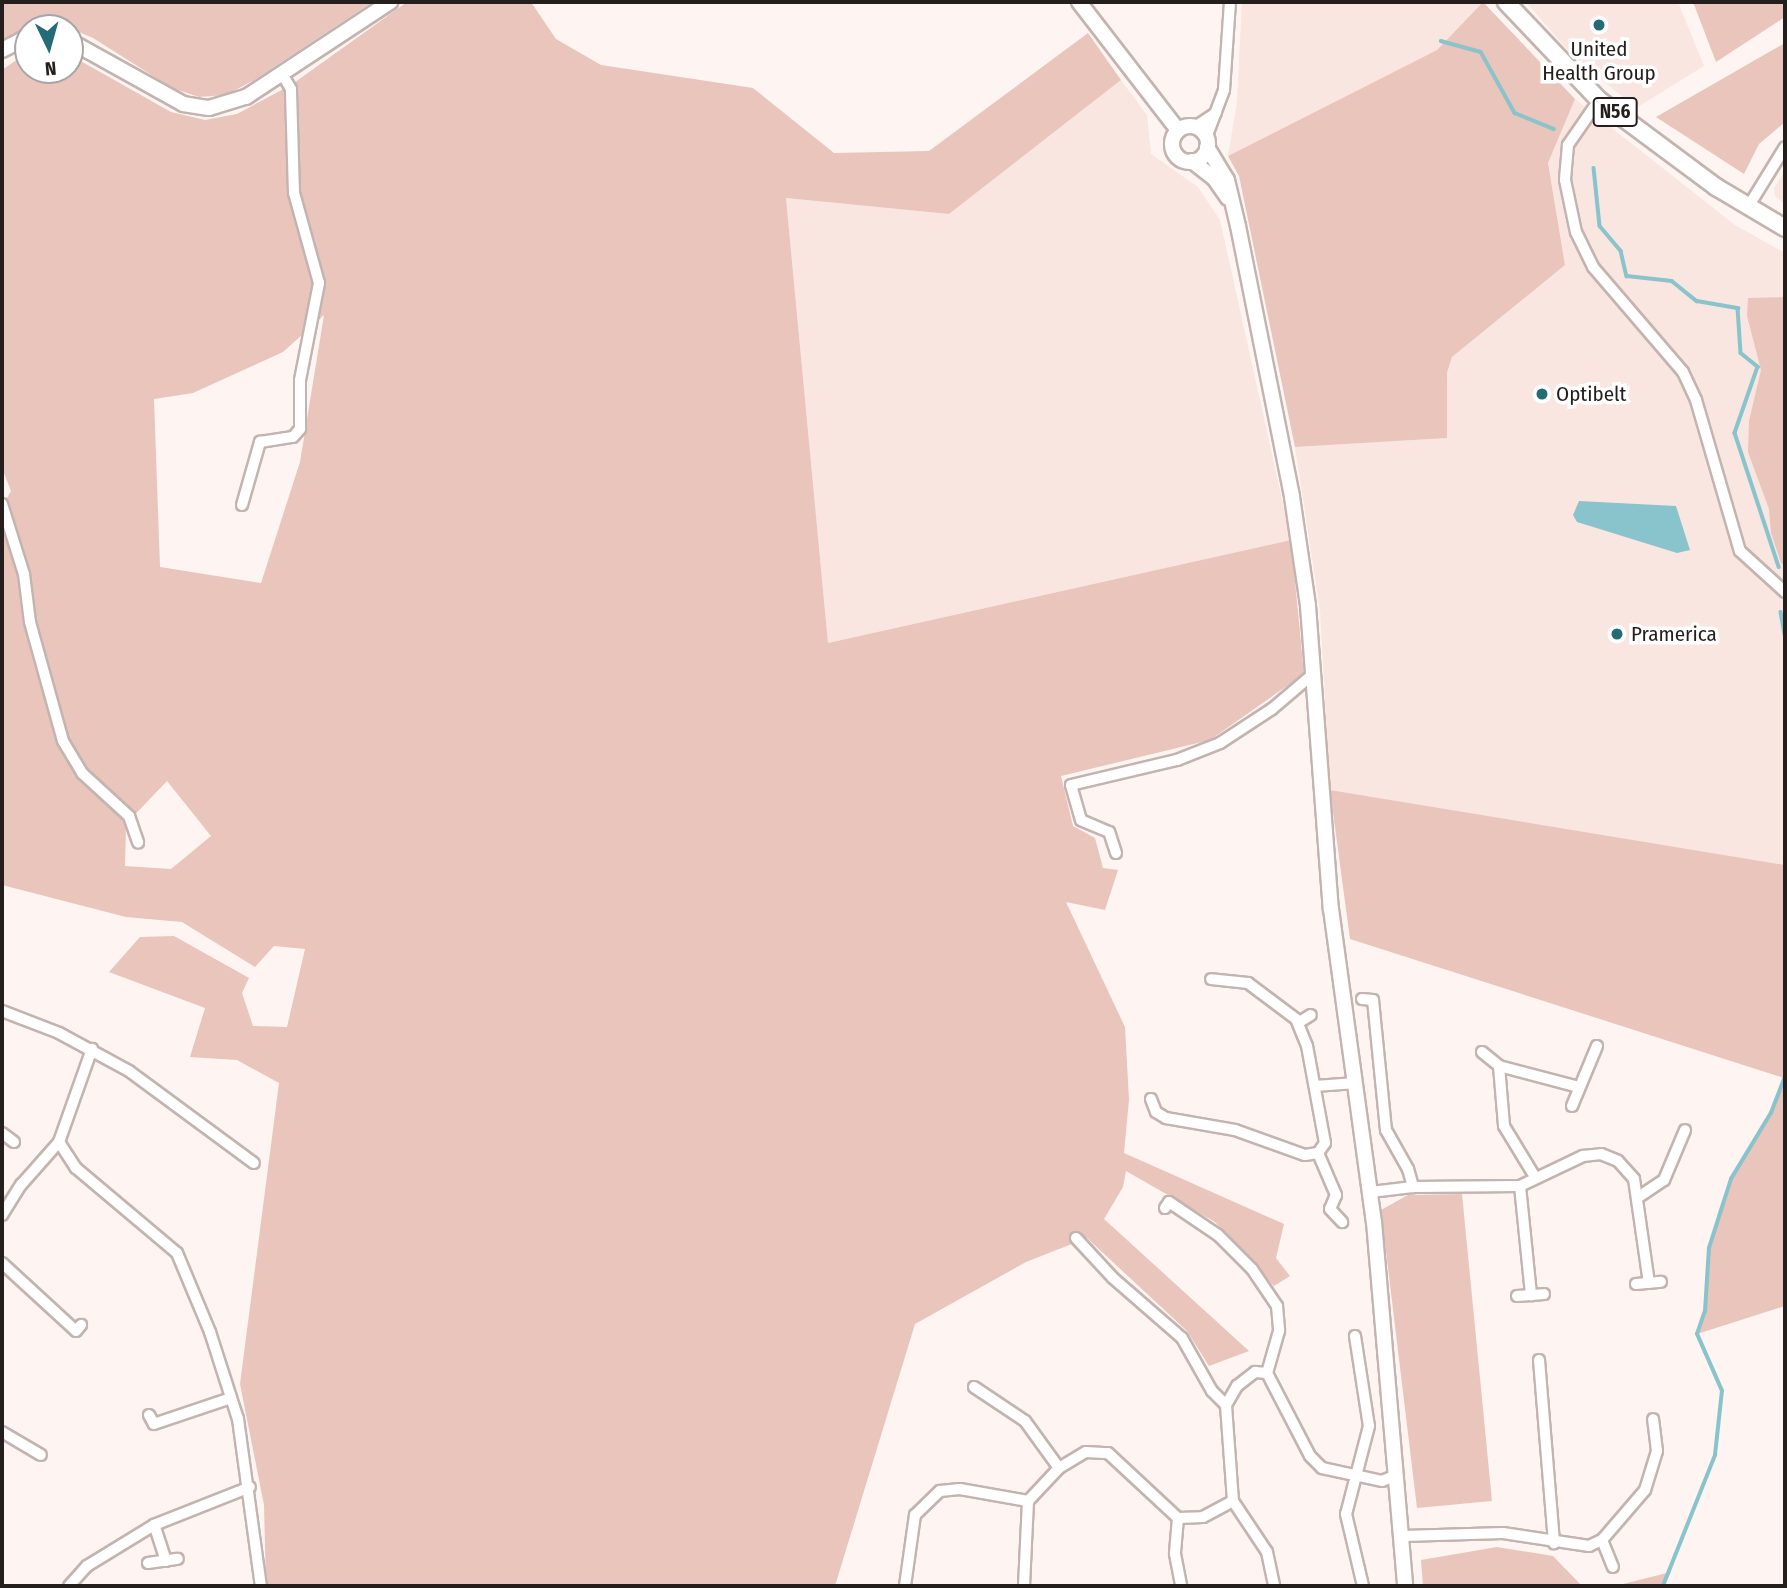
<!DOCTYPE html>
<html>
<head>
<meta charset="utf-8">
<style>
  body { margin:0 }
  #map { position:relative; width:1787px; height:1588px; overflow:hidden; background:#fef4f2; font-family:"Fira Sans Condensed",sans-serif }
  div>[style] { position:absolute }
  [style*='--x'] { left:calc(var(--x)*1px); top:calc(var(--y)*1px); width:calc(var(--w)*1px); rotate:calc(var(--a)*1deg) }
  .built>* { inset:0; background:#f9e6e1 }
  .green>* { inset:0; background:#e9c5bb }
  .water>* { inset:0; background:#89c3cc }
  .stream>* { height:3.5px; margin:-1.75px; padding:0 1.75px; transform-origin:1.75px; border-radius:1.75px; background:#89c3cc }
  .roads { filter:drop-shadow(2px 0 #c3b4b0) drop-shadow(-2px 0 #c3b4b0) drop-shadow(0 2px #c3b4b0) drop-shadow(0 -2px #c3b4b0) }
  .street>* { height:10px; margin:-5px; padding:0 5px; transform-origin:5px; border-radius:5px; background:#fff }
  .secondary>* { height:14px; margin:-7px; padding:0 7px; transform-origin:7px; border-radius:7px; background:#fff }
  .secondary>.ring { margin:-7px; padding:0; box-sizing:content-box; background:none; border:14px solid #fff; border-radius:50% }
  .primary>* { height:16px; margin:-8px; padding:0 8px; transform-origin:8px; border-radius:8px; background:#fff }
  .dots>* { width:19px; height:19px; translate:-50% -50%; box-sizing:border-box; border:4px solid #fff; border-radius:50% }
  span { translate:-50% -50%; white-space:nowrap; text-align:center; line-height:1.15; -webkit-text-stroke:7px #fff; paint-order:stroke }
  .shield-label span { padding:2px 5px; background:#fff; border:2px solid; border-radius:5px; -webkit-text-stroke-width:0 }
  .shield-label { font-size:19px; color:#241f1d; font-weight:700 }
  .poi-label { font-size:21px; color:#241f1d }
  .left { translate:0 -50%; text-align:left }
  .frame { position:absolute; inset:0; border:4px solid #241f1d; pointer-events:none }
  .north { position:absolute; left:14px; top:14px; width:70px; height:70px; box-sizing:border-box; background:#fff; border:2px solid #a7a5a5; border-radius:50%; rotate:175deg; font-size:19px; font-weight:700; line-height:28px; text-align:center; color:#241f1d }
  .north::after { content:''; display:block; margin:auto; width:24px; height:32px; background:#236c76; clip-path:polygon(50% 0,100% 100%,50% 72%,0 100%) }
</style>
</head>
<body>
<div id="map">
  <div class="built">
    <div style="clip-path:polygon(1242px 2px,1483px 2px,1437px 50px,1228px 156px,1237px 102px)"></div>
    <div style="clip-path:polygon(1526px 2px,1678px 2px,1704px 66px,1636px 108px,1572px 55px)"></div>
    <div style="clip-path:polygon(1121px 80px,1147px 115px,1151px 154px,1198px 187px,1220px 220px,1291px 540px,828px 643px,786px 198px,949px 214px)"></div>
    <div style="clip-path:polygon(1575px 99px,1735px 225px,1785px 253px,1785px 865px,1330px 790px,1320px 610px,1295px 447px,1447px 438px,1447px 373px,1452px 357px,1565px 265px,1548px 163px)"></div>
    <div style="clip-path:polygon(1785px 171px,1785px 204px,1775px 196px,1774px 188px)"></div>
  </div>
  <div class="green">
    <div style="clip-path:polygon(2px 2px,372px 2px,254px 80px,226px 95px,199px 97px,172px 88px,93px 38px,65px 26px,37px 26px,2px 39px)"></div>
    <div style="clip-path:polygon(evenodd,407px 2px,531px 2px,556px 39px,601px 65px,753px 88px,834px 153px,929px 151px,1088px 33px,1121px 80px,949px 214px,786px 198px,828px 643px,1291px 540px,1304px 674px,1210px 740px,1061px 776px,1073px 826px,1095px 838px,1103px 868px,1118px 870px,1105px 910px,1066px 902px,1125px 1027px,1129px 1100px,1124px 1153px,1284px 1224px,1276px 1258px,1290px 1276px,1274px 1286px,1215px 1222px,1126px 1171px,1123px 1187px,1104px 1219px,1249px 1351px,1209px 1366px,1187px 1331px,1087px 1238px,1026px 1262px,915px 1324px,835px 1586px,266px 1586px,264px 1505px,240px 1384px,279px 1083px,237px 1060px,190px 1057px,205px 1008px,109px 972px,140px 937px,174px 936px,249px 978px,242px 993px,253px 1026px,287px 1027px,305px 949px,274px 946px,255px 967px,182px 922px,126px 917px,2px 885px,2px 507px,11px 491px,2px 468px,2px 70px,28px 52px,28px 70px,70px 70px,70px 55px,171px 112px,205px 120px,237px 114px,291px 85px,407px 2px,324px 315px,300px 462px,261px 583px,160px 567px,154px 399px,193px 393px,283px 352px,324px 315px,407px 2px,167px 781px,211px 836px,171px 869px,125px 866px,126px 824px,167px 781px)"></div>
    <div style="clip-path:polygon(1483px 2px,1575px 99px,1548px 163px,1565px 265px,1452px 357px,1447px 373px,1447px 438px,1295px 447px,1239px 176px,1228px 156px,1437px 50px)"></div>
    <div style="clip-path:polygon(1693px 2px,1785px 2px,1785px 17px,1716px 62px)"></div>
    <div style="clip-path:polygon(1785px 43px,1785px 122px,1759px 144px,1744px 174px,1656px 117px)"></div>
    <div style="clip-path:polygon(1785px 297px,1785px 566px,1781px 563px,1771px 533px,1769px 509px,1748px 452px,1749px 421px,1761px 370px,1747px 316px,1748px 298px)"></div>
    <div style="clip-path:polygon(1330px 790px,1785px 865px,1785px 1306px,1697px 1334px,1705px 1311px,1709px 1248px,1718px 1213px,1731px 1179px,1771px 1113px,1784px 1078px,1350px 939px)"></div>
    <div style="clip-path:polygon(1462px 1194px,1492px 1501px,1417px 1508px,1381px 1210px,1408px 1195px)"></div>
    <div style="clip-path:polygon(1497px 1547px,1553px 1556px,1582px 1586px,1423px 1586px,1421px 1560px)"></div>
    <div style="clip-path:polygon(1671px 1572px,1663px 1586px,1615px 1586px)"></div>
  </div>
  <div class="water">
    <div style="clip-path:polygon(1579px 501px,1676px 506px,1690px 550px,1677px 553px,1577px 522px,1573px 515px)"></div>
  </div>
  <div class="stream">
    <div style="--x:1441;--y:41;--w:41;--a:15.4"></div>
    <div style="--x:1481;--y:52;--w:70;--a:60.9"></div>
    <div style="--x:1515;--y:113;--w:42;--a:22.3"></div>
    <div style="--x:1594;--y:168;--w:58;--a:84.1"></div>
    <div style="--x:1600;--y:226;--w:33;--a:50"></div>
    <div style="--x:1621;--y:251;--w:26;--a:77"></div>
    <div style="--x:1627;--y:276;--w:45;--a:6.3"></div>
    <div style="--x:1672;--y:281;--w:32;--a:39"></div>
    <div style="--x:1697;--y:301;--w:42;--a:9.7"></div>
    <div style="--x:1738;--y:308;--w:45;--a:86.2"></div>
    <div style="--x:1741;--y:353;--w:22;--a:39"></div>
    <div style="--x:1758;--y:367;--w:70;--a:109.2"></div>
    <div style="--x:1735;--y:433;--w:141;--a:71.8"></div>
    <div style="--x:1781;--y:612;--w:23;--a:80"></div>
    <div style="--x:1663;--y:1586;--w:141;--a:-68.3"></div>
    <div style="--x:1715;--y:1455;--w:64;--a:-83.8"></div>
    <div style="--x:1722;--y:1391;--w:62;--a:-113.7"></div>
    <div style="--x:1697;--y:1334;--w:24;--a:-71"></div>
    <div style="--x:1705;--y:1311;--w:63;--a:-86.4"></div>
    <div style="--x:1709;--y:1248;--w:72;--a:-72.3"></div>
    <div style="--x:1731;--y:1179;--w:77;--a:-58.8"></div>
    <div style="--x:1771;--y:1113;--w:40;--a:-69"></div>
  </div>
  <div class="roads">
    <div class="street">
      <div style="--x:1599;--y:100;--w:55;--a:124.6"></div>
      <div style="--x:1568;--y:145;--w:35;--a:95"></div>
      <div style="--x:1565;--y:180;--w:53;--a:78.1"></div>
      <div style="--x:1576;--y:232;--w:39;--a:64"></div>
      <div style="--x:1593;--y:267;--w:138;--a:49.4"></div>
      <div style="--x:1683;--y:372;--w:31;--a:65"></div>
      <div style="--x:1696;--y:400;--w:157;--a:73.8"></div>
      <div style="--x:1740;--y:551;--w:61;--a:42.3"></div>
      <div style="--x:1195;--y:127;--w:25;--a:-34"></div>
      <div style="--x:1206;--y:138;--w:51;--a:-69.4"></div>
      <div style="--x:1224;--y:90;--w:88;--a:-86.1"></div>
      <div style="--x:1748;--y:207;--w:70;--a:-58.3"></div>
      <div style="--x:2;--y:504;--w:73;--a:72.6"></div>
      <div style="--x:24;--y:574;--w:48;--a:82.9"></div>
      <div style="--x:30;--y:622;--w:123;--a:74.5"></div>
      <div style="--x:63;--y:741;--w:37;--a:59"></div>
      <div style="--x:82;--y:773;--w:64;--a:42.5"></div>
      <div style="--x:129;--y:816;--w:28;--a:71"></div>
      <div style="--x:242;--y:505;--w:66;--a:-74.1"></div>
      <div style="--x:260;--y:442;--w:33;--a:-9"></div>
      <div style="--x:293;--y:437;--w:11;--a:-49"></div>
      <div style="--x:300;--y:429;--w:49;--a:-90"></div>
      <div style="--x:300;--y:380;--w:99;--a:-78.9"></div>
      <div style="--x:319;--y:283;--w:93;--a:-105.5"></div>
      <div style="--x:294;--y:193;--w:104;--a:-91.7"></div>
      <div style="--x:291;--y:89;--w:17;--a:-121"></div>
      <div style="--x:1116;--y:853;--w:22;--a:-108"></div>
      <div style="--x:1109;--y:832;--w:30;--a:-157"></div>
      <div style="--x:1081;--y:820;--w:36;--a:-106"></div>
      <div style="--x:1071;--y:785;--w:109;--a:-13.3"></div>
      <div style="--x:1177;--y:760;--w:46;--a:-21.6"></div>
      <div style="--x:1220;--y:743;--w:62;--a:-33.2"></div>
      <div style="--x:1272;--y:709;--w:52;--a:-40.4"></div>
      <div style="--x:1362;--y:999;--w:11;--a:5"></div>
      <div style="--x:1373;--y:1000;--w:131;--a:84.3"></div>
      <div style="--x:1386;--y:1130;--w:45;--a:60.6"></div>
      <div style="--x:1408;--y:1169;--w:19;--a:74"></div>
      <div style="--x:2;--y:1011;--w:61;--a:21.1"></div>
      <div style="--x:59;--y:1033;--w:80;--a:28.5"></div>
      <div style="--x:129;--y:1071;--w:155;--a:36.4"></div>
      <div style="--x:1298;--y:1023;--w:15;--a:-32"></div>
      <div style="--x:1482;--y:1052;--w:22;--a:39"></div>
      <div style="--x:1499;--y:1066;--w:83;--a:14.7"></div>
      <div style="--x:1499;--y:1066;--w:60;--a:85.2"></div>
      <div style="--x:1504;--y:1126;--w:60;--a:58.7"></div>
      <div style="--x:1315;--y:1086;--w:41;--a:-4.2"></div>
      <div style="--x:1151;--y:1099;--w:14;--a:69"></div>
      <div style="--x:1156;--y:1112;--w:12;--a:31"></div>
      <div style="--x:1166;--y:1118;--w:70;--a:9.9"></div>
      <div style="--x:1235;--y:1130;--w:74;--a:19.7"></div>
      <div style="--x:1305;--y:1155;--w:13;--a:-9"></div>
      <div style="--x:1318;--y:1153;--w:12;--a:-55"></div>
      <div style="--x:1325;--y:1143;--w:99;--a:-100.5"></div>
      <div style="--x:1307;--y:1046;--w:29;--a:-112"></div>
      <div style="--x:1296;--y:1019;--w:60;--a:-143.1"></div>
      <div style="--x:1248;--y:983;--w:37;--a:-174"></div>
      <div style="--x:1572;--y:1106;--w:65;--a:-67.4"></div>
      <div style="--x:2;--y:1133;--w:15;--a:37"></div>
      <div style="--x:59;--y:1142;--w:99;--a:-70.5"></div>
      <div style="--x:1318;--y:1153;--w:46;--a:66.8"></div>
      <div style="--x:1336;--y:1195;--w:15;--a:113"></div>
      <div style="--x:1330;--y:1209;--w:18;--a:47"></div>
      <div style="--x:1520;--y:1186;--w:110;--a:84.2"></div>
      <div style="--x:1371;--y:1192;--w:42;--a:-6.8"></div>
      <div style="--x:1413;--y:1187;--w:107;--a:-0.5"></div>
      <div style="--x:1520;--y:1186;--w:70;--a:-25.5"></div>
      <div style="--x:1583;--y:1156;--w:18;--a:-6"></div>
      <div style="--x:1601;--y:1154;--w:18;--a:22"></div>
      <div style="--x:1618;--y:1161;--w:24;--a:48"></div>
      <div style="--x:1634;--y:1179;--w:105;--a:81.8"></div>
      <div style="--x:1640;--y:1196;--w:29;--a:-34"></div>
      <div style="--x:1664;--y:1180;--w:54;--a:-67.2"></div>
      <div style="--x:1165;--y:1208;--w:7;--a:-56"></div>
      <div style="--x:1169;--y:1202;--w:59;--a:34"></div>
      <div style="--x:1218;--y:1235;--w:48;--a:45"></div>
      <div style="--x:1252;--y:1269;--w:45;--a:56"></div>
      <div style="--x:1277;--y:1306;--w:25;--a:85"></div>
      <div style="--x:1279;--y:1331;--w:44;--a:105.9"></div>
      <div style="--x:2;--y:1215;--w:36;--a:-58"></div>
      <div style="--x:21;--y:1185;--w:57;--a:-48.5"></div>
      <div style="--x:59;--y:1142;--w:31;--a:57"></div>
      <div style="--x:76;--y:1168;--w:132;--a:40.1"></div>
      <div style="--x:177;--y:1253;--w:86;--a:67.3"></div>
      <div style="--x:210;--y:1332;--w:91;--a:72.2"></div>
      <div style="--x:238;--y:1419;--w:169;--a:82.2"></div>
      <div style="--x:1076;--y:1238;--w:54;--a:47.2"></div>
      <div style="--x:1113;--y:1278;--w:91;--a:41"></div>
      <div style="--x:1182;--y:1338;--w:61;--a:60.5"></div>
      <div style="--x:1212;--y:1391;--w:20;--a:45"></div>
      <div style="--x:2;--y:1263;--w:100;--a:42.6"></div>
      <div style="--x:76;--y:1331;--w:8;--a:-50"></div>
      <div style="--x:1636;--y:1284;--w:25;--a:-5"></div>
      <div style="--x:1517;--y:1296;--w:27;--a:-4"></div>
      <div style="--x:1355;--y:1336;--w:91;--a:81.2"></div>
      <div style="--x:1369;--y:1426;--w:91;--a:104.6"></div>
      <div style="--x:1346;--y:1514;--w:74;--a:76.7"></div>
      <div style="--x:1539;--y:1360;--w:184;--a:85.3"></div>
      <div style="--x:974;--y:1387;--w:61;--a:33.7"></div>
      <div style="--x:1025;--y:1421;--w:58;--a:54.1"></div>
      <div style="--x:1059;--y:1468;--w:45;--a:133.2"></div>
      <div style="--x:149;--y:1415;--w:10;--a:61"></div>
      <div style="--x:154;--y:1424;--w:81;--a:-18.7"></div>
      <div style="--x:2;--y:1432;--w:45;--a:30.5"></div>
      <div style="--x:1059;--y:1468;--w:31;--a:-31"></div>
      <div style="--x:1086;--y:1452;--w:22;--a:3"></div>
      <div style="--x:1108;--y:1453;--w:96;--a:42.9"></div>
      <div style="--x:1178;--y:1518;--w:36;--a:95"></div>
      <div style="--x:1175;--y:1554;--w:33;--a:79"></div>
      <div style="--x:1233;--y:1501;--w:96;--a:-94.2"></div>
      <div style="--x:1226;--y:1405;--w:22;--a:-60"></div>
      <div style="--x:1237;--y:1386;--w:23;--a:-38"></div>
      <div style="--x:1255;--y:1372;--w:12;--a:5"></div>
      <div style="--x:1267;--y:1373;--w:93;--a:62.6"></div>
      <div style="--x:1310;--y:1456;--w:17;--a:45"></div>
      <div style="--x:1322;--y:1468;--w:61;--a:12.2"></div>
      <div style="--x:1382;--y:1481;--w:16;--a:-22"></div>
      <div style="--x:1178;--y:1518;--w:25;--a:-2"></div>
      <div style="--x:1203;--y:1517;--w:34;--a:-28"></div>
      <div style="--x:1233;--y:1501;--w:61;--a:56.3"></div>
      <div style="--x:1267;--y:1552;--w:35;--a:78"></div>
      <div style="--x:1404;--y:1536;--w:99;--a:-1.7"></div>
      <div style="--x:1503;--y:1533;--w:87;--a:8.6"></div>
      <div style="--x:1589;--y:1546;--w:14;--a:-25"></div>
      <div style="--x:1602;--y:1540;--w:66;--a:-49.3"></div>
      <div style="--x:1645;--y:1490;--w:41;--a:-72.9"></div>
      <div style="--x:1657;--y:1451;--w:32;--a:-97"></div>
      <div style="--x:1602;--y:1540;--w:29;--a:68"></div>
      <div style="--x:166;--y:1561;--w:38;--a:-108"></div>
      <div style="--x:154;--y:1525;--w:103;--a:-21.6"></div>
      <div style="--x:148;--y:1563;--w:30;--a:-8"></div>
      <div style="--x:69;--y:1586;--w:27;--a:-48"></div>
      <div style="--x:87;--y:1566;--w:79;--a:-31.5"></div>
      <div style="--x:905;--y:1586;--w:72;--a:-82"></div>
      <div style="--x:915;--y:1515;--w:35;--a:-44"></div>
      <div style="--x:940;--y:1491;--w:20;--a:-6"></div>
      <div style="--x:960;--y:1489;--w:69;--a:10"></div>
      <div style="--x:1028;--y:1501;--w:85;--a:92.7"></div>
    </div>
    <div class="secondary">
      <div style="--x:1079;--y:2;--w:162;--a:52.3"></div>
      <div style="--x:70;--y:41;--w:129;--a:29.1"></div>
      <div style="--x:183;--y:104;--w:26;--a:9"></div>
      <div style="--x:209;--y:108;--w:39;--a:-17"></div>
      <div style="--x:246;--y:97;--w:173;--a:-33.4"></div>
      <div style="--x:2;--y:50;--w:29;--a:-27"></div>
      <div class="ring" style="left:1172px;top:126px;width:22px;height:22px"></div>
      <div style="--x:1207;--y:147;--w:39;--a:59"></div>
      <div style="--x:1227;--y:180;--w:47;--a:76.6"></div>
      <div style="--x:1238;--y:226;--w:276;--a:78.7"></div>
      <div style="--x:1292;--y:497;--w:110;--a:81.6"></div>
      <div style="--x:1308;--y:606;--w:304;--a:85.7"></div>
      <div style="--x:1331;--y:909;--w:316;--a:82.2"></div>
      <div style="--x:1374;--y:1222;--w:365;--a:85.1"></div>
      <div style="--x:1192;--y:161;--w:28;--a:38"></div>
      <div style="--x:1214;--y:178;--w:24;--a:55"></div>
    </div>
    <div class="primary">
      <div style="--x:1506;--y:2;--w:135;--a:46.5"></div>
      <div style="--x:1599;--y:100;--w:146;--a:36.6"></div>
      <div style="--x:1716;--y:187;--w:80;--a:30.7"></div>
    </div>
  </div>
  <div class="dots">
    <div style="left:1599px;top:25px;background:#236c76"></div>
    <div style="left:1542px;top:394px;background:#236c76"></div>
    <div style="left:1617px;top:634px;background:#236c76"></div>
  </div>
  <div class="shield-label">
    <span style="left:1615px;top:112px">N56</span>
  </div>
  <div class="poi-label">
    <span style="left:1599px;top:61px">United<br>Health Group</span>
    <span class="left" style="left:1556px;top:394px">Optibelt</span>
    <span class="left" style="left:1631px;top:634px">Pramerica</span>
  </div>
  <div class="frame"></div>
  <div class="north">N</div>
</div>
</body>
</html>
